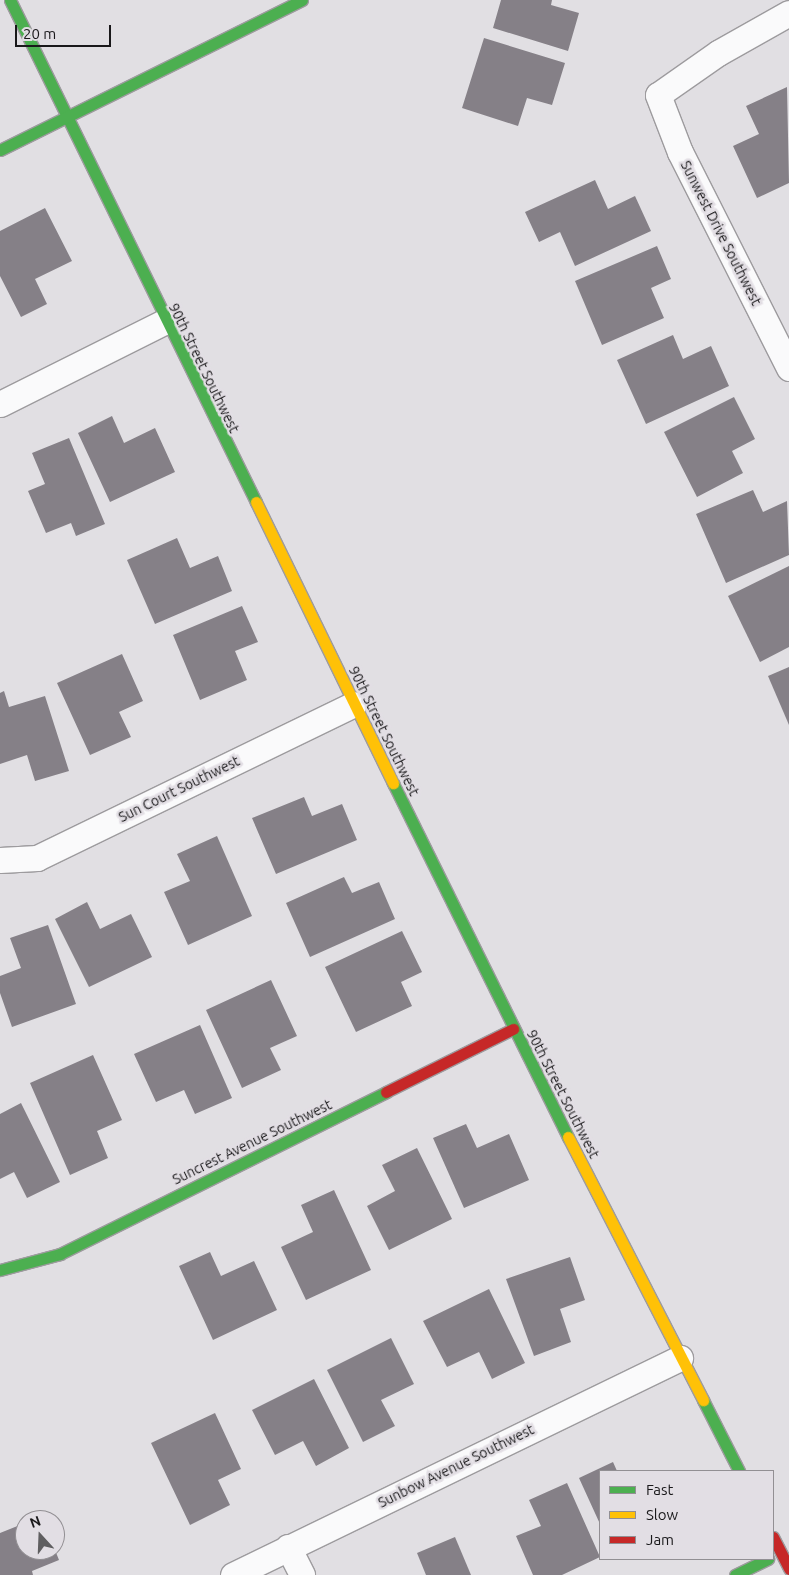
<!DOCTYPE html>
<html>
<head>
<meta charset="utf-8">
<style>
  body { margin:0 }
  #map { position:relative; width:789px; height:1575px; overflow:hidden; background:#e1dfe3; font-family:Ubuntu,sans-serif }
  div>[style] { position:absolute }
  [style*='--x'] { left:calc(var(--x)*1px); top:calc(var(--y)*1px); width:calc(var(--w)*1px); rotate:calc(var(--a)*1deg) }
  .building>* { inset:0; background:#858087 }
  .roads { filter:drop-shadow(1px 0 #9d9b9e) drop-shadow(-1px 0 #9d9b9e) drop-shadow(0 1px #9d9b9e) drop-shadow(0 -1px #9d9b9e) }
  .street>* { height:25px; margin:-12.5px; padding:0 12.5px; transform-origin:12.5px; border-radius:12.5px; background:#fafafb }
  .fast>* { height:11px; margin:-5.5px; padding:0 5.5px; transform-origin:5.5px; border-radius:5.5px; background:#4caf50 }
  .slow>* { height:11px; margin:-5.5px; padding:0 5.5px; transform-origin:5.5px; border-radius:5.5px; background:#ffc107 }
  .jam>* { height:11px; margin:-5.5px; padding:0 5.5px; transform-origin:5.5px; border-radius:5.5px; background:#c62828 }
  span { translate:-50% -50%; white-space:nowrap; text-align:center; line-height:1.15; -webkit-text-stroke:5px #e2dee4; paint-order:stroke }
  .street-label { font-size:14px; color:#19181a }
  .legend { position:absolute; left:599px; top:1470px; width:175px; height:90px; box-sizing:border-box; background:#e2dee4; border:1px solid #928f93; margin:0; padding:6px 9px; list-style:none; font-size:15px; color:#19181a }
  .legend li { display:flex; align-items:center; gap:10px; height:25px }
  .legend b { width:25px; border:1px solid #928f93 }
  .north { position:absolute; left:15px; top:1510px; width:50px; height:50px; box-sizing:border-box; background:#e2dee4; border:1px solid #928f93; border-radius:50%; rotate:340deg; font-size:14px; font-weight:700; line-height:20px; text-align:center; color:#19181a }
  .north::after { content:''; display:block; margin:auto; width:18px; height:22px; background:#5f5e60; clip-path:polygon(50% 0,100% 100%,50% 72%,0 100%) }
  .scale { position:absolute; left:15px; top:25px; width:96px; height:22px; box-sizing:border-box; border:2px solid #19181a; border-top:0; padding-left:6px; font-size:15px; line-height:18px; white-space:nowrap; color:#19181a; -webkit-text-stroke:4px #e2dee4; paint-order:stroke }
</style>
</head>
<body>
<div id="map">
  <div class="building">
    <div style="clip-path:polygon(501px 0,552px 0,551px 5px,579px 13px,568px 51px,493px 28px)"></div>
    <div style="clip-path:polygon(484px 38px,565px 63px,552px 105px,527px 98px,518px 126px,462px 108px)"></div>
    <div style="clip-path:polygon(787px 87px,789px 183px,757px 198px,733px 146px,759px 134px,746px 106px)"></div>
    <div style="clip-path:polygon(595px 180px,608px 209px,635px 196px,651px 231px,575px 266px,560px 232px,539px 242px,525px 212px)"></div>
    <div style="clip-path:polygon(45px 208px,72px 261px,35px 279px,47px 304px,21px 317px,0 276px,0 231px)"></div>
    <div style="clip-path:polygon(657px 246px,671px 279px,651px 288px,664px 318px,602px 345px,575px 281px)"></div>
    <div style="clip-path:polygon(673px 335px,683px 359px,711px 346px,729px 386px,646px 424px,617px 360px)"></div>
    <div style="clip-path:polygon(734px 397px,755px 439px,732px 451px,743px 473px,697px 497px,664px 432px)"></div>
    <div style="clip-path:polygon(112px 416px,124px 443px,155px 428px,175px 472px,110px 502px,78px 433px)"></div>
    <div style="clip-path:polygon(69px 438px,105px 524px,76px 536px,71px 523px,46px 533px,28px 491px,45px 484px,32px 453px)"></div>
    <div style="clip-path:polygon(753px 490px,763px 512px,787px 501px,789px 555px,726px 583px,696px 514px)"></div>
    <div style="clip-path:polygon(177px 538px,190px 568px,218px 556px,232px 591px,155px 624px,127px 560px)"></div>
    <div style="clip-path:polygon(789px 566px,789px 647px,760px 662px,728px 596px)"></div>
    <div style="clip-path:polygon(242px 606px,258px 642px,235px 651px,247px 680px,200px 700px,173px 635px)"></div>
    <div style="clip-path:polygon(122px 654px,143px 701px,119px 712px,131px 737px,90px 755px,57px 683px)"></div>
    <div style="clip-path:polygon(789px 667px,789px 725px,768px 676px)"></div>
    <div style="clip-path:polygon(4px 691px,9px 707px,45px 696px,69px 771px,35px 781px,27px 755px,0 764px,0 693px)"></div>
    <div style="clip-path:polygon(304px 797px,312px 816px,342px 804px,357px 840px,276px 874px,252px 818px)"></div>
    <div style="clip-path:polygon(217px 836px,252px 916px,188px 945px,164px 892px,190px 881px,177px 854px)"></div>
    <div style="clip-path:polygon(344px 877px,352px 893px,379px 882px,395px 919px,310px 957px,286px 903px)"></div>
    <div style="clip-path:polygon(87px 902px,100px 929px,131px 914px,152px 957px,89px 987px,55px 919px)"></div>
    <div style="clip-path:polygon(48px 925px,76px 1004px,12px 1027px,0 993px,0 976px,21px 968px,10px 938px)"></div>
    <div style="clip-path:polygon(402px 931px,422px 972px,401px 982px,412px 1006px,356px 1032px,325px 967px)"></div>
    <div style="clip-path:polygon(271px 980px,297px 1036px,270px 1048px,281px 1070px,242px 1088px,206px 1010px)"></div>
    <div style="clip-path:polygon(200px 1025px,232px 1098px,195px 1114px,184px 1090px,156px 1102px,134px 1054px)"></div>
    <div style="clip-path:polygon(93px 1055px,122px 1120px,97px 1131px,108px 1158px,70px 1175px,30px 1083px)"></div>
    <div style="clip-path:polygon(21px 1103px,60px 1182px,27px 1198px,14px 1172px,0 1179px,0 1114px)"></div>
    <div style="clip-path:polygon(466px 1124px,477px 1148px,509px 1134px,529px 1180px,464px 1208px,433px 1138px)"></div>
    <div style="clip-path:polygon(417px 1148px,452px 1219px,389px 1250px,367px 1206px,395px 1191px,382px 1165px)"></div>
    <div style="clip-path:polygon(334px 1190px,371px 1270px,306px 1300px,281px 1247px,313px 1232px,301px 1205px)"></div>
    <div style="clip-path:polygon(210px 1252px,221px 1276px,254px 1261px,277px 1310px,213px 1340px,179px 1266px)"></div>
    <div style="clip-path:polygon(570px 1257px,585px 1300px,560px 1309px,571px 1342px,534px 1356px,506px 1279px)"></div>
    <div style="clip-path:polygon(489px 1289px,525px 1363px,492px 1379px,479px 1352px,447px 1367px,423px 1321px)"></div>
    <div style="clip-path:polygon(391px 1338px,414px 1384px,381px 1400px,395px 1426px,363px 1442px,327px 1370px)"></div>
    <div style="clip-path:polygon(314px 1379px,349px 1448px,316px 1466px,303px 1441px,275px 1455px,252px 1410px)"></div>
    <div style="clip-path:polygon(215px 1413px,241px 1469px,218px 1480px,230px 1505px,190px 1525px,151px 1443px)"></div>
    <div style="clip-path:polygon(613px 1462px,617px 1471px,600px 1471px,600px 1524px,579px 1478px)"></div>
    <div style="clip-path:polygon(567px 1483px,600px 1557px,562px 1575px,533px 1575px,516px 1536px,541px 1526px,529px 1500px)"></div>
    <div style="clip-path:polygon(25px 1523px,25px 1550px,55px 1550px,59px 1560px,32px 1571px,33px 1575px,0 1575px,0 1533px)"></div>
    <div style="clip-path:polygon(455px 1537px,471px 1575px,426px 1575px,417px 1553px)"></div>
  </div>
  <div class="roads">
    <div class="street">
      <div style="--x:789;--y:13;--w:81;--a:150.6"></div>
      <div style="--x:718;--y:53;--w:73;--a:145"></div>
      <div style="--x:658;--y:95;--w:61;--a:68.9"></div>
      <div style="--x:680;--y:152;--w:242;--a:63.2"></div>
      <div style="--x:0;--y:404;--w:183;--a:-26.6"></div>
      <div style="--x:0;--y:860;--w:37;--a:-3"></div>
      <div style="--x:37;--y:858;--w:352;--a:-25.9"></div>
      <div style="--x:288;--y:1547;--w:31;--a:63"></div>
      <div style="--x:233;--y:1575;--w:497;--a:-25.9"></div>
    </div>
    <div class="fast">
      <div style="--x:10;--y:0;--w:559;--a:63.89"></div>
      <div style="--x:0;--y:150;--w:337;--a:-26.4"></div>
      <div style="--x:393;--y:783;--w:395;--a:63.7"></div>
      <div style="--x:0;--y:1270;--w:62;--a:-14.9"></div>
      <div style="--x:60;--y:1254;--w:364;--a:-26.4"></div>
      <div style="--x:703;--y:1400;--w:80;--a:63.1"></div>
      <div style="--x:735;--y:1575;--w:37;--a:-26"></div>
    </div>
    <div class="slow">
      <div style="--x:256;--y:502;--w:313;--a:64"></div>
      <div style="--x:568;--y:1137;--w:296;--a:62.8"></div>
    </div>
    <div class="jam">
      <div style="--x:386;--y:1092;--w:142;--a:-26.4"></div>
      <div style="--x:773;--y:1537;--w:36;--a:63"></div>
    </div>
  </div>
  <div class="street-label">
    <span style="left:721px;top:233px;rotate:63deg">Sunwest Drive Southwest</span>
    <span style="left:204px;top:368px;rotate:64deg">90th Street Southwest</span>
    <span style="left:384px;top:731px;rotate:64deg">90th Street Southwest</span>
    <span style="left:179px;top:789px;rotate:-26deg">Sun Court Southwest</span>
    <span style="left:563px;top:1094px;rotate:63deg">90th Street Southwest</span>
    <span style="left:252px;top:1142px;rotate:-26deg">Suncrest Avenue Southwest</span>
    <span style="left:456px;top:1466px;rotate:-26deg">Sunbow Avenue Southwest</span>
  </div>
  <ul class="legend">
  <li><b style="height:6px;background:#4caf50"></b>Fast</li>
  <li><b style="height:6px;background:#ffc107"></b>Slow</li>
  <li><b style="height:6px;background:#c62828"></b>Jam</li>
  </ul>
  <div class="north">N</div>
  <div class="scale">20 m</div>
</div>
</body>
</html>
